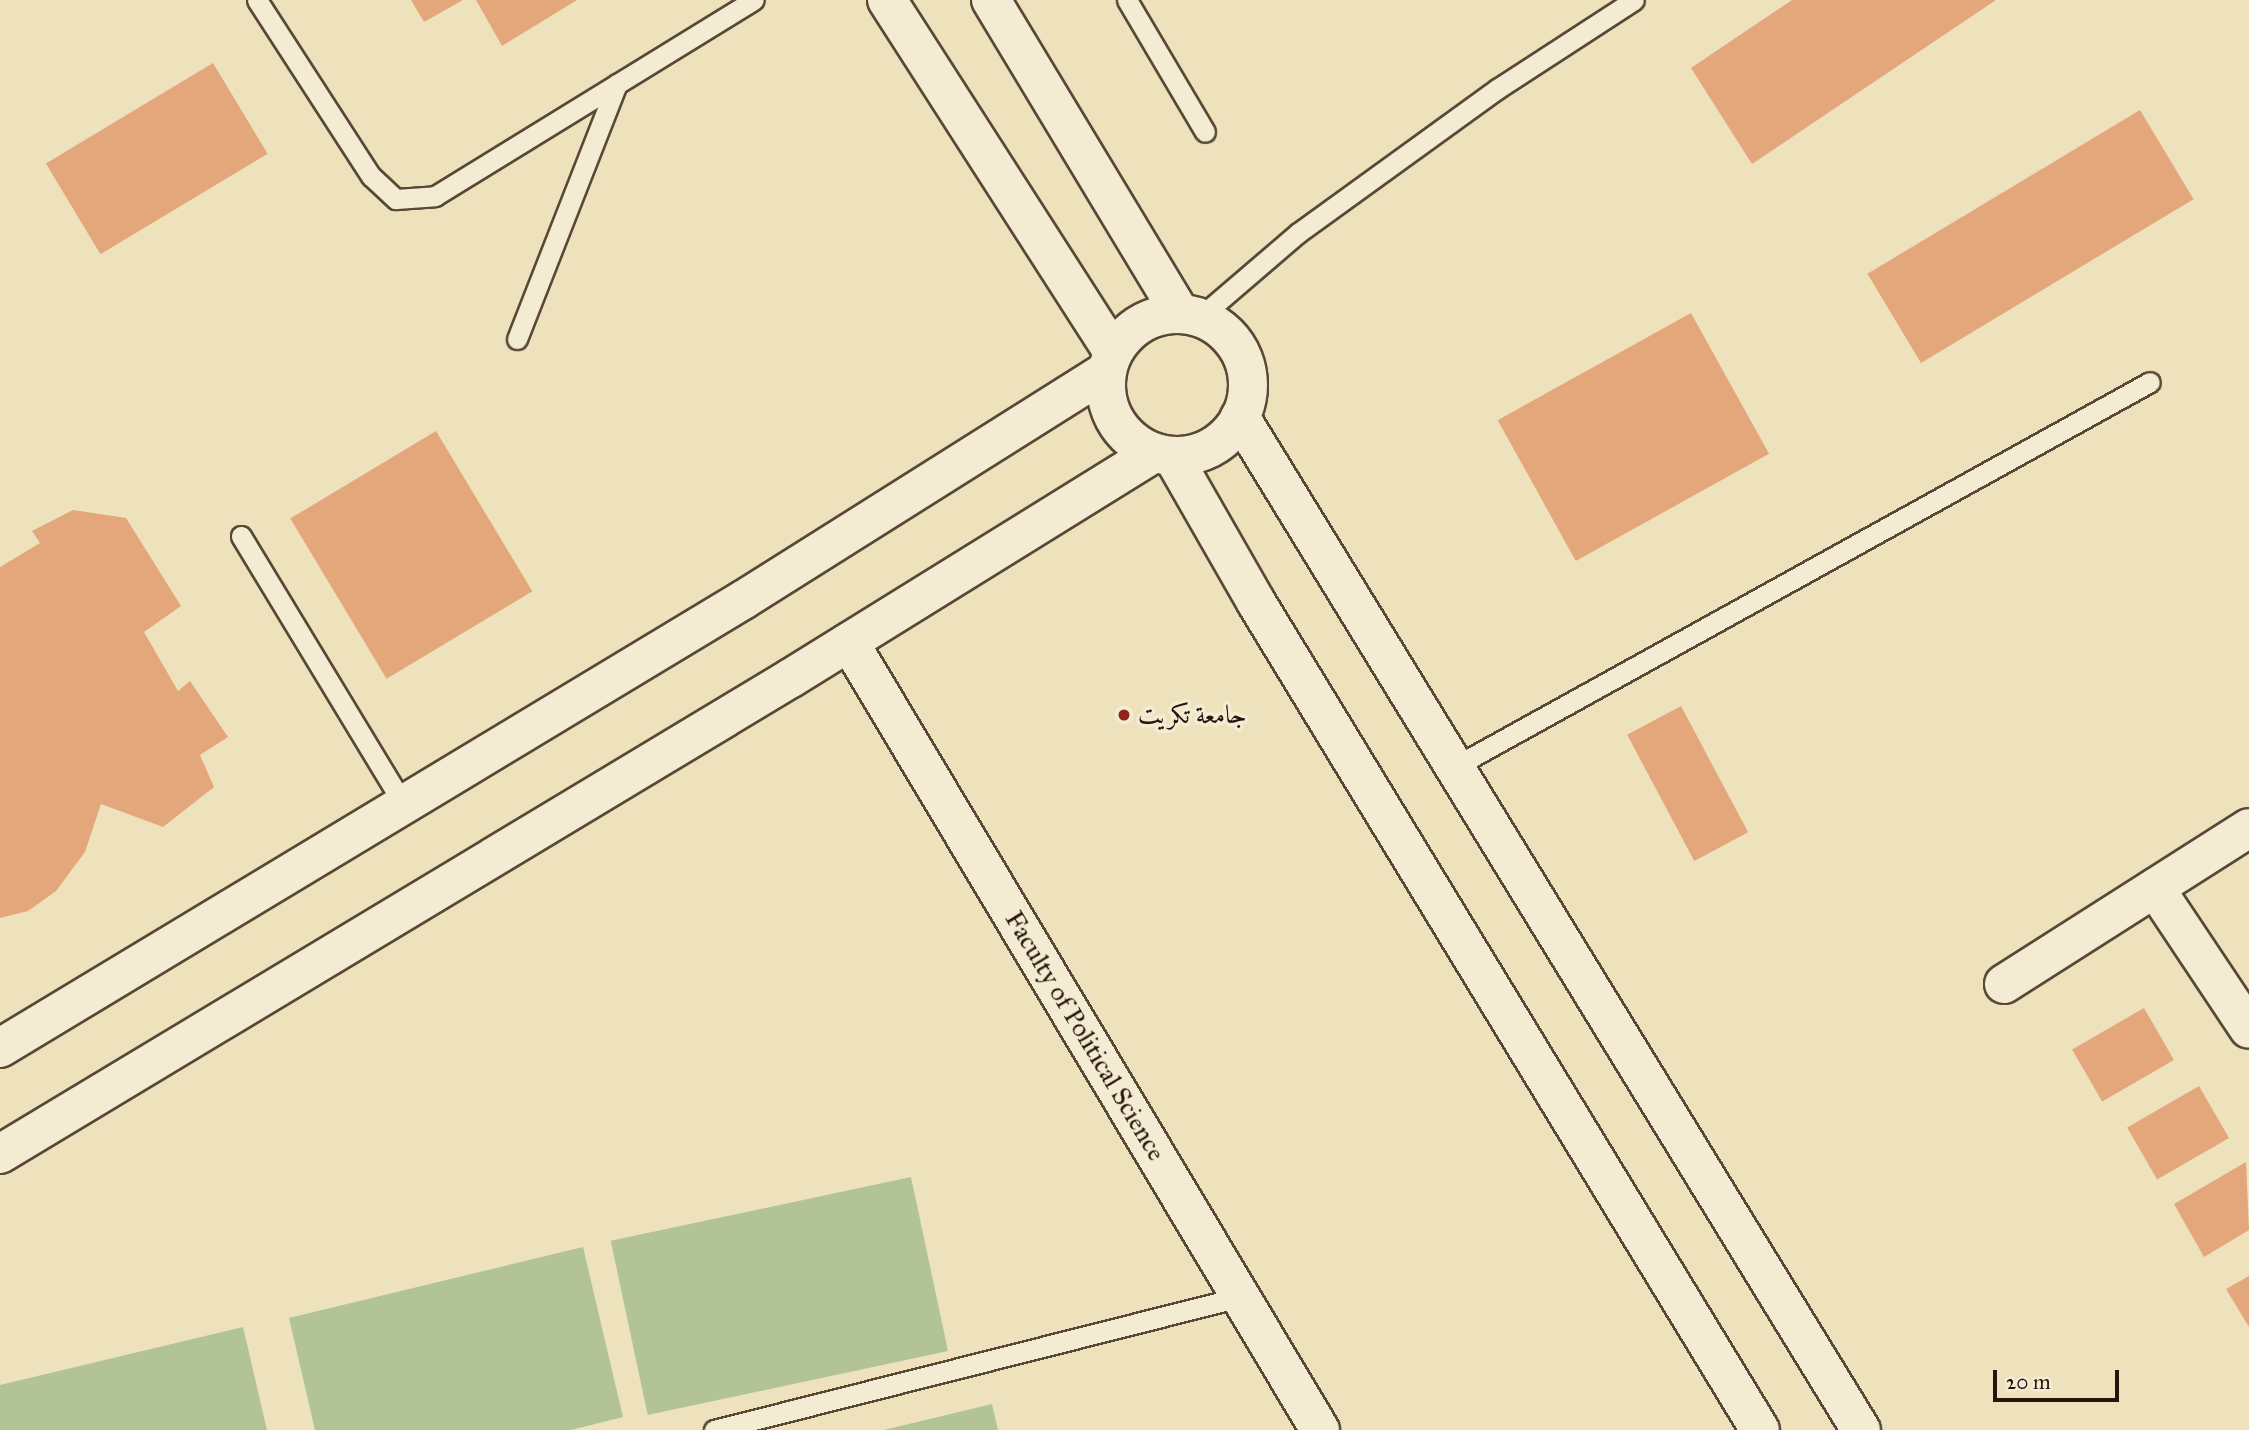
<!DOCTYPE html>
<html>
<head>
<meta charset="utf-8">
<style>
  body { margin:0 }
  #map { position:relative; width:2249px; height:1430px; overflow:hidden; background:#ede2bc; font-family:"IM FELL Great Primer",Amiri,serif }
  div>[style] { position:absolute }
  [style*='--x'] { left:calc(var(--x)*1px); top:calc(var(--y)*1px); width:calc(var(--w)*1px); rotate:calc(var(--a)*1deg) }
  .green>* { inset:0; background:#b2c496; transform-origin:0 0 }
  .building>* { inset:0; background:#e4a77c; transform-origin:0 0 }
  .roads { filter:drop-shadow(2px 0 #594837) drop-shadow(-2px 0 #594837) drop-shadow(0 2px #594837) drop-shadow(0 -2px #594837) }
  .service>* { height:19px; margin:-9.5px; padding:0 9.5px; transform-origin:9.5px; border-radius:9.5px; background:#f3ecd3 }
  .minor>* { height:38px; margin:-19px; padding:0 19px; transform-origin:19px; border-radius:19px; background:#f3ecd3 }
  .tertiary>* { height:38px; margin:-19px; padding:0 19px; transform-origin:19px; border-radius:19px; background:#f3ecd3 }
  .tertiary>.ring { margin:-19px; padding:0; box-sizing:content-box; background:none; border:38px solid #f3ecd3; border-radius:50% }
  .dots>* { width:19px; height:19px; translate:-50% -50%; box-sizing:border-box; border:4px solid #f3ecd3; border-radius:50% }
  span { translate:-50% -50%; white-space:nowrap; text-align:center; line-height:1.15; -webkit-text-stroke:7px #f3ecd3; paint-order:stroke }
  .poi-label { font-size:26px; color:#28140b }
  .left { translate:0 -50%; text-align:left }
  .street-label { font-size:26px; color:#28140b }
  .scale { position:absolute; left:1993px; top:1370px; width:126px; height:32px; box-sizing:border-box; border:4px solid #28140b; border-top:0; padding-left:9px; font-size:21px; line-height:24px; white-space:nowrap; color:#28140b; -webkit-text-stroke:5px #f3ecd3; paint-order:stroke }
</style>
</head>
<body>
<div id="map">
  <div class="green">
    <div style="left:911px;top:1177px;width:178px;height:307px;rotate:78deg"></div>
    <div style="clip-path:polygon(583px 1247px,623px 1417px,571px 1430px,315px 1430px,289px 1318px)"></div>
    <div style="clip-path:polygon(243px 1327px,267px 1430px,0 1430px,0 1385px)"></div>
    <div style="clip-path:polygon(992px 1404px,998px 1430px,884px 1430px)"></div>
  </div>
  <div class="building">
    <div style="clip-path:polygon(411px 0,463px 0,424px 22px)"></div>
    <div style="clip-path:polygon(476px 0,577px 0,502px 46px)"></div>
    <div style="clip-path:polygon(1792px 0,1996px 0,1752px 164px,1691px 68px)"></div>
    <div style="left:213px;top:63px;width:106px;height:195px;rotate:59deg"></div>
    <div style="left:2140px;top:110px;width:104px;height:318px;rotate:59deg"></div>
    <div style="left:1691px;top:313px;width:161px;height:221px;rotate:61deg"></div>
    <div style="left:436px;top:431px;width:187px;height:170px;rotate:59deg"></div>
    <div style="clip-path:polygon(73px 510px,126px 518px,181px 606px,144px 632px,178px 691px,190px 681px,228px 737px,200px 755px,214px 787px,163px 827px,101px 804px,85px 852px,56px 891px,28px 911px,0 918px,0 567px,40px 543px,32px 531px)"></div>
    <div style="left:1681px;top:706px;width:143px;height:61px;rotate:62deg"></div>
    <div style="left:2144px;top:1008px;width:60px;height:83px;rotate:60deg"></div>
    <div style="left:2199px;top:1086px;width:60px;height:83px;rotate:60deg"></div>
    <div style="clip-path:polygon(2246px 1162px,2249px 1230px,2204px 1257px,2174px 1204px)"></div>
    <div style="clip-path:polygon(2249px 1276px,2249px 1327px,2226px 1289px)"></div>
  </div>
  <div class="roads">
    <div class="service">
      <div style="--x:257;--y:0;--w:210;--a:57.1"></div>
      <div style="--x:371;--y:176;--w:34;--a:43"></div>
      <div style="--x:396;--y:199;--w:39;--a:-4"></div>
      <div style="--x:435;--y:196;--w:374;--a:-31.6"></div>
      <div style="--x:1127;--y:0;--w:153;--a:59.4"></div>
      <div style="--x:1200;--y:317;--w:129;--a:-40.6"></div>
      <div style="--x:1298;--y:233;--w:246;--a:-35.9"></div>
      <div style="--x:1497;--y:89;--w:163;--a:-33"></div>
      <div style="--x:517;--y:339;--w:274;--a:-68.6"></div>
      <div style="--x:241;--y:536;--w:315;--a:58.8"></div>
      <div style="--x:1454;--y:767;--w:795;--a:-28.95"></div>
      <div style="--x:714;--y:1430;--w:543;--a:-14.19"></div>
    </div>
    <div class="minor">
      <div style="--x:849;--y:642;--w:918;--a:59.13"></div>
      <div style="--x:2155;--y:888;--w:169;--a:56.3"></div>
      <div style="--x:2004;--y:984;--w:290;--a:-32.5"></div>
    </div>
    <div class="tertiary">
      <div style="--x:887;--y:0;--w:418;--a:57.3"></div>
      <div style="--x:991;--y:0;--w:366;--a:58.9"></div>
      <div class="ring" style="left:1106px;top:314px;width:104px;height:104px"></div>
      <div style="--x:1240;--y:417;--w:1188;--a:58.49"></div>
      <div style="--x:1173;--y:457;--w:167;--a:60.2"></div>
      <div style="--x:1256;--y:602;--w:969;--a:58.67"></div>
      <div style="--x:0;--y:1048;--w:868;--a:-31.09"></div>
      <div style="--x:743;--y:600;--w:430;--a:-32.2"></div>
      <div style="--x:0;--y:1154;--w:923;--a:-31.04"></div>
      <div style="--x:791;--y:678;--w:427;--a:-31.8"></div>
    </div>
  </div>
  <div class="dots">
    <div style="left:1124px;top:715px;background:#8f2418"></div>
  </div>
  <div class="poi-label">
    <span class="left" style="left:1138px;top:715px">جامعة تكريت</span>
  </div>
  <div class="street-label">
    <span style="left:1085px;top:1036px;rotate:59deg">Faculty of Political Science</span>
  </div>
  <div class="scale">20 m</div>
</div>
</body>
</html>
